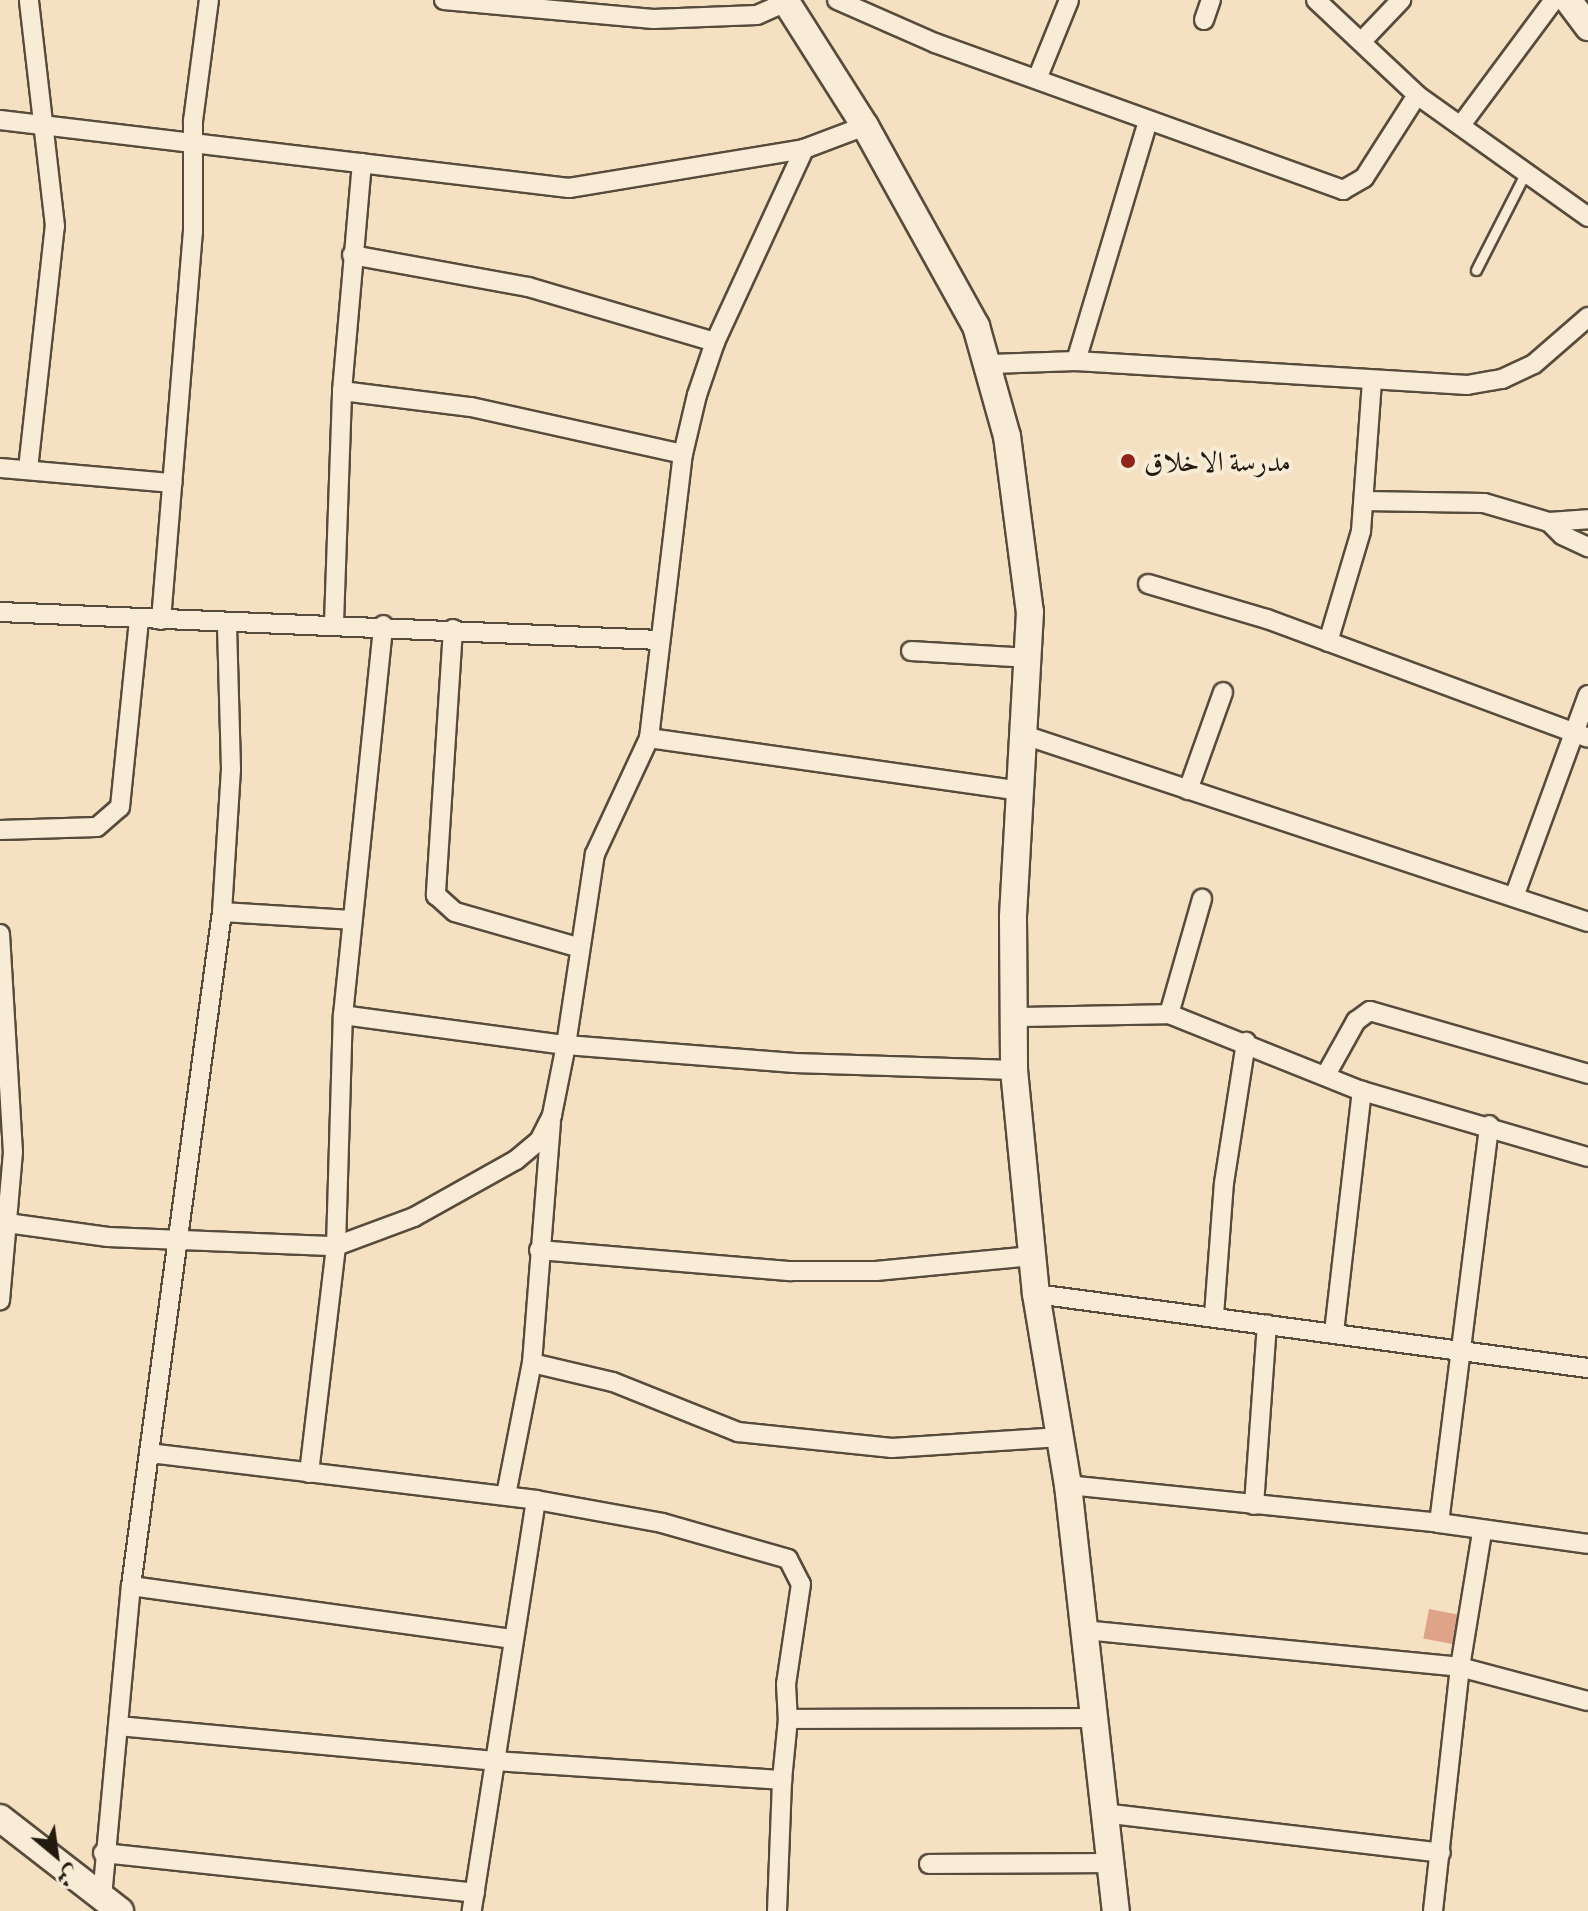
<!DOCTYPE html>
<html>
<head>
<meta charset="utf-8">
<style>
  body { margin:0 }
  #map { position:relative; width:1588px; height:1911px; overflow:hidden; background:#f5e1c2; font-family:"EB Garamond",Amiri,serif }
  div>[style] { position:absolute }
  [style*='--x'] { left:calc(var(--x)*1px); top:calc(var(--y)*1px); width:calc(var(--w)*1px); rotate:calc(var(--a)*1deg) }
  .building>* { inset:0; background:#dfa38a; transform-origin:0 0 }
  .roads { filter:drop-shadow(2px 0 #574c3c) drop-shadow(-2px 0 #574c3c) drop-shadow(0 2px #574c3c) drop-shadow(0 -2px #574c3c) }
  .lane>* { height:9px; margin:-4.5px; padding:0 4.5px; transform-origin:4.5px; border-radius:4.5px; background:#f8ecd7 }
  .street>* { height:18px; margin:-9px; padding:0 9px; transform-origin:9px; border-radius:9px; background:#f8ecd7 }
  .secondary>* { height:26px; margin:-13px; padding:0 13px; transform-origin:13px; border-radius:13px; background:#f8ecd7 }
  .dots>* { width:22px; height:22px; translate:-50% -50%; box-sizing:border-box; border:4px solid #f8ecd7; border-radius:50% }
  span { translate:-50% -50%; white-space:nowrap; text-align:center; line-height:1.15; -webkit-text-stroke:8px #f8ecd7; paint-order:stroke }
  .poi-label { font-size:28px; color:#221a0f }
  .left { translate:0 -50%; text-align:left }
  .north { position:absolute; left:16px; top:1815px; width:80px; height:80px; -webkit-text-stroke:6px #f8ecd7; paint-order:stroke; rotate:151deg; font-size:22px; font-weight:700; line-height:32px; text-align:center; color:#221a0f }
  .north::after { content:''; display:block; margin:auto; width:28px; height:36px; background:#221a0f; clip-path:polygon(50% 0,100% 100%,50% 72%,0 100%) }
</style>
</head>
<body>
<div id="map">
  <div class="building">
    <div style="left:1429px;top:1609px;width:32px;height:30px;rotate:11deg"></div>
  </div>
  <div class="roads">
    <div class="lane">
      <div style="--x:1476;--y:270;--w:110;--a:-63"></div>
    </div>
    <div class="street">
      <div style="--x:444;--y:0;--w:210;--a:5.2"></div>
      <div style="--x:653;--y:19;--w:104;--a:-2.2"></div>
      <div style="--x:757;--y:15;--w:36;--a:-24"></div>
      <div style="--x:837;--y:0;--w:107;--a:23.7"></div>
      <div style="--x:935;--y:43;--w:434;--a:19.8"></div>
      <div style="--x:1343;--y:190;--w:24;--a:-30"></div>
      <div style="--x:1364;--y:178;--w:98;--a:-57.4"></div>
      <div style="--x:1316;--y:0;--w:139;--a:43.2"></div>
      <div style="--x:1417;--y:95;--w:210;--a:35.5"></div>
      <div style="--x:1204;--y:20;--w:21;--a:-71"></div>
      <div style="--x:1362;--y:41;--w:57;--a:-46.4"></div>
      <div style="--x:1037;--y:79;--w:85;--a:-67.9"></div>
      <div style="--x:0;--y:120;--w:573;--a:6.81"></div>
      <div style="--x:569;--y:188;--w:238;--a:-9.4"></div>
      <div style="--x:804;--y:149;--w:65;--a:-20.7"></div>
      <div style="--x:1461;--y:125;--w:156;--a:-53.4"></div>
      <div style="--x:352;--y:255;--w:179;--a:10.3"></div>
      <div style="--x:528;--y:287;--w:195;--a:16.4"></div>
      <div style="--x:1076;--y:361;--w:251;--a:-73.3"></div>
      <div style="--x:991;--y:364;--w:85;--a:-2"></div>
      <div style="--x:1076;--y:361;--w:392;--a:3.5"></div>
      <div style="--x:1467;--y:385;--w:36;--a:-10"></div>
      <div style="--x:1502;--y:379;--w:35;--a:-25"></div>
      <div style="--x:1534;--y:364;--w:72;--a:-41"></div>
      <div style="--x:342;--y:391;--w:130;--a:7.1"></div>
      <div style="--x:471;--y:407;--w:217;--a:12.5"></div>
      <div style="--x:0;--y:468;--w:173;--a:5"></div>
      <div style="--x:28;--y:469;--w:244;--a:-83.7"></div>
      <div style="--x:55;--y:226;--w:227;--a:-96.6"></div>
      <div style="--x:1364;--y:501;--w:120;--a:1"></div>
      <div style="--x:1484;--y:503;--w:68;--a:16.3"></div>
      <div style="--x:1549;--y:522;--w:39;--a:-4"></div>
      <div style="--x:1549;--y:522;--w:18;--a:45"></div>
      <div style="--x:1562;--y:535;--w:29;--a:25"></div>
      <div style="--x:1148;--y:584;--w:124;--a:16.4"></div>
      <div style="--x:1267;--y:619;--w:342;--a:20.3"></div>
      <div style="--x:0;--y:612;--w:661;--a:2.43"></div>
      <div style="--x:161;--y:620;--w:389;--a:-85.3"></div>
      <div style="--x:193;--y:232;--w:111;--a:-90"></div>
      <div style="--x:193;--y:121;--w:122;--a:-82.5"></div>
      <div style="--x:334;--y:623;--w:232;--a:-88"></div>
      <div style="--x:342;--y:391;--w:229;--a:-85"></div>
      <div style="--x:453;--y:629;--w:267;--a:93.7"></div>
      <div style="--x:436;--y:895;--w:25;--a:42"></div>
      <div style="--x:455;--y:912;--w:127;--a:16"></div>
      <div style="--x:1328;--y:642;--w:116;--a:-73.4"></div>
      <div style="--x:1361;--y:531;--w:149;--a:-85.8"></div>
      <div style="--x:911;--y:651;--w:119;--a:3.4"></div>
      <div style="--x:1024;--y:735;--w:594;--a:18.34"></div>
      <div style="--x:649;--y:738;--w:376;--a:8.1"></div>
      <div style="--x:1188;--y:790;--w:104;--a:-70.3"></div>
      <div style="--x:0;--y:830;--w:97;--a:-1.8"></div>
      <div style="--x:97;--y:827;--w:30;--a:-41"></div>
      <div style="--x:120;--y:807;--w:189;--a:-84.2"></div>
      <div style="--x:1514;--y:897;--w:215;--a:-69.9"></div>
      <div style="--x:222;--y:912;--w:129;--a:3.5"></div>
      <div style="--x:0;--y:934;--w:218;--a:86.6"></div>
      <div style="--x:13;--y:1152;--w:149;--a:95"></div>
      <div style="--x:1169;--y:1014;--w:120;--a:-74"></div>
      <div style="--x:343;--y:1015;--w:225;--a:7.7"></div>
      <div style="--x:566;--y:1045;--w:229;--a:4.5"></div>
      <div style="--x:794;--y:1063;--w:220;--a:1.8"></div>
      <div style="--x:1017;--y:1017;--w:152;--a:-1.1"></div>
      <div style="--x:1169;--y:1014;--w:208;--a:21.8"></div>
      <div style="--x:1362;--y:1091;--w:235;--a:16.3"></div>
      <div style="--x:1327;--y:1073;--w:60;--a:-60.9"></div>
      <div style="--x:1356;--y:1021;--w:17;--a:-36"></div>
      <div style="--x:1370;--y:1011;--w:227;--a:16.1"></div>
      <div style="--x:0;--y:1222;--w:109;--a:7.9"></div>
      <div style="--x:108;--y:1237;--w:228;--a:2.3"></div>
      <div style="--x:336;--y:1246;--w:83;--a:-20.4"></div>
      <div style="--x:414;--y:1217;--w:117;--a:-29.2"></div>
      <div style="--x:516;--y:1160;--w:30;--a:-40"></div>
      <div style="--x:539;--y:1141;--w:29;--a:-63"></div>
      <div style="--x:552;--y:1115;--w:71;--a:-78.7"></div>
      <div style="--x:566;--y:1045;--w:193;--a:-81.4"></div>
      <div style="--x:595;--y:854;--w:128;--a:-65"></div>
      <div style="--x:649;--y:738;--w:286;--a:-83.2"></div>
      <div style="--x:683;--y:454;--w:61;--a:-76.7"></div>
      <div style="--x:697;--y:395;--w:56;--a:-71.2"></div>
      <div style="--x:715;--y:342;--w:213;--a:-65.2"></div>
      <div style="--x:539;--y:1250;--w:253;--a:4.8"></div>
      <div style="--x:791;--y:1271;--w:85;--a:0"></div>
      <div style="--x:876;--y:1271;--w:157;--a:-5.5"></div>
      <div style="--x:1036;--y:1294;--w:557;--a:7.64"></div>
      <div style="--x:1214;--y:1315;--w:132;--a:-85.7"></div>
      <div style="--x:1224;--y:1183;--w:143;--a:-81.1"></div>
      <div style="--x:1334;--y:1332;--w:243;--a:-83.4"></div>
      <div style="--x:532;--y:1363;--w:83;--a:13.2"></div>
      <div style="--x:613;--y:1382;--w:135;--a:21.8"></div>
      <div style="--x:738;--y:1432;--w:155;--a:5.9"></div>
      <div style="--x:892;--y:1448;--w:169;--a:-3.7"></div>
      <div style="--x:149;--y:1453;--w:390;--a:6.9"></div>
      <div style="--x:536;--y:1500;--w:416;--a:98.9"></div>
      <div style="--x:309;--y:1473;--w:229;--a:-83.2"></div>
      <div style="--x:336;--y:1246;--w:231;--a:-88.3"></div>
      <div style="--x:343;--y:1015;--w:392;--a:-84.1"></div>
      <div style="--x:1068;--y:1485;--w:373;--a:5.8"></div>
      <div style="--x:1439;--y:1523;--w:150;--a:8"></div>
      <div style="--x:506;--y:1495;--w:135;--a:-78.9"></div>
      <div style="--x:532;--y:1363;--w:242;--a:-85.5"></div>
      <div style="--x:536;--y:1500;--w:128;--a:10.3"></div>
      <div style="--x:662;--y:1523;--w:131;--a:15.9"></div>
      <div style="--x:788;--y:1559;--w:28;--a:63"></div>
      <div style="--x:801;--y:1584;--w:101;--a:98.5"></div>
      <div style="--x:786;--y:1684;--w:35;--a:87"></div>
      <div style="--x:1254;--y:1505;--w:181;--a:-85.9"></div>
      <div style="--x:1439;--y:1523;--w:401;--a:-82.8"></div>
      <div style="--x:131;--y:1586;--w:386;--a:7.9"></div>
      <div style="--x:1084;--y:1630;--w:378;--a:5.6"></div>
      <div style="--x:1460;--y:1667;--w:132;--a:14.9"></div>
      <div style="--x:119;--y:1726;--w:379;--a:5.3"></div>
      <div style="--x:496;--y:1761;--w:287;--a:3.8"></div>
      <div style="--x:782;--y:1780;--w:61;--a:-84.4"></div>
      <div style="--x:788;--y:1719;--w:302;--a:-0.2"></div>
      <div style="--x:1103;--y:1813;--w:340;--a:6.7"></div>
      <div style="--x:103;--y:1853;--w:374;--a:6.1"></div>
      <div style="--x:929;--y:1864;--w:179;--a:-0.3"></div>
      <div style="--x:102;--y:1897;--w:312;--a:-84.7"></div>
      <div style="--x:131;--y:1586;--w:680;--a:-82.31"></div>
      <div style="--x:222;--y:912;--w:143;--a:-86.4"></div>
      <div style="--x:231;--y:769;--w:147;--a:-91.6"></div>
      <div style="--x:777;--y:1911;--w:131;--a:-87.8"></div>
      <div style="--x:1433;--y:1911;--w:245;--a:-83.7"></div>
      <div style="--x:1460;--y:1667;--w:137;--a:-80.7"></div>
    </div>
    <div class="secondary">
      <div style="--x:785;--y:0;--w:149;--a:57.6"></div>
      <div style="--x:865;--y:126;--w:229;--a:61"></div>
      <div style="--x:976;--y:326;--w:114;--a:74.3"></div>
      <div style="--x:1007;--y:436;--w:177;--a:82.6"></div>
      <div style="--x:1030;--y:612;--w:306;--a:93.2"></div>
      <div style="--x:1013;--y:918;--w:152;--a:89.6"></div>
      <div style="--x:1014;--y:1070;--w:225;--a:84.4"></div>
      <div style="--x:1036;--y:1294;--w:194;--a:80.5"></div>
      <div style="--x:1068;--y:1485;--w:429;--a:83.6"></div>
      <div style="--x:1568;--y:0;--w:34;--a:53"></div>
      <div style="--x:0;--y:1818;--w:152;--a:37.8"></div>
    </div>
  </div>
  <div class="dots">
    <div style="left:1128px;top:461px;background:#8f2418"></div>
  </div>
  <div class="poi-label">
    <span class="left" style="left:1144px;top:461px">مدرسة الاخلاق</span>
  </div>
  <div class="north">ش</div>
</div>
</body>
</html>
